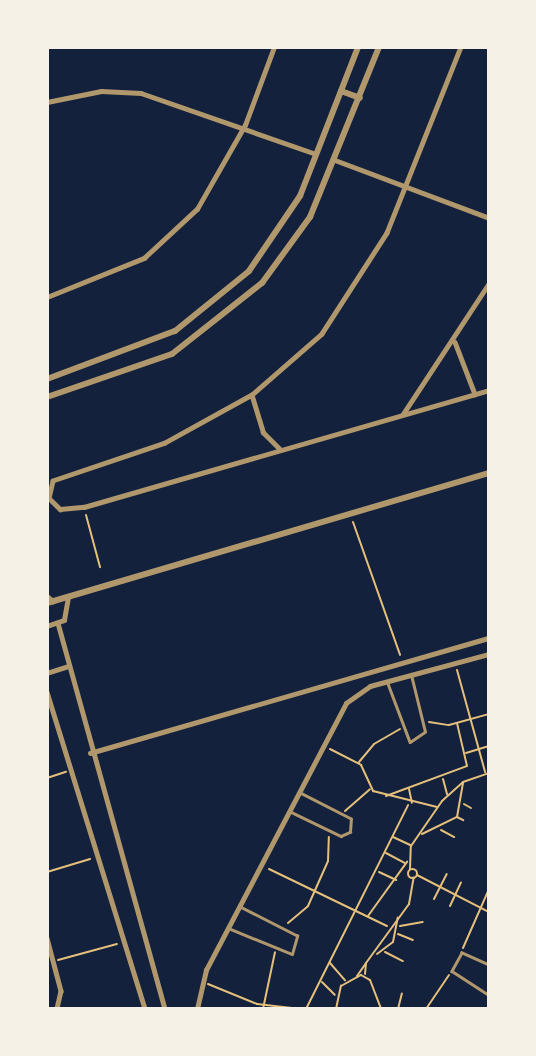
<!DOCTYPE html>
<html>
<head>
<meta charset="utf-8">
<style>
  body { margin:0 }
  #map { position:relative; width:536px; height:1056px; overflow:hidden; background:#14213d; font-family:Jost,sans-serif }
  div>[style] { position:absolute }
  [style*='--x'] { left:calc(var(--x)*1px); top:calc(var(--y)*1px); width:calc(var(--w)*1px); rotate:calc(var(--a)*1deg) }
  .path>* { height:2px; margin:-1px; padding:0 1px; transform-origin:1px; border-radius:1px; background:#e5c07b }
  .path>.ring { margin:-1px; padding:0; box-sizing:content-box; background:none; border:2px solid #e5c07b; border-radius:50% }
  .service>* { height:2.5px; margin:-1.25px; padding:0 1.25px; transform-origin:1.25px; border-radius:1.25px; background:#b1986c }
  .minor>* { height:4.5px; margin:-2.25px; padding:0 2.25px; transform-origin:2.25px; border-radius:2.25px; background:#b1986c }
  .tertiary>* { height:6px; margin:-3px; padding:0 3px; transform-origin:3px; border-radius:3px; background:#b1986c }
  span { translate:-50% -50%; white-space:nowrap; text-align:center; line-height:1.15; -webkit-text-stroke:6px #f6f1e7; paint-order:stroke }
  .frame { position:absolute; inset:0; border:49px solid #f6f1e7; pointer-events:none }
</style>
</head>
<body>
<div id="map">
  <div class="path">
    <div style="--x:86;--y:515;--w:54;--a:74.9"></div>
    <div style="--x:353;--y:522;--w:141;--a:70.5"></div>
    <div style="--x:457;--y:670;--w:106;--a:74.6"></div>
    <div style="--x:429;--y:722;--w:20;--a:9"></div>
    <div style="--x:449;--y:725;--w:41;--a:-15.4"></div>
    <div style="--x:330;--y:749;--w:35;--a:27"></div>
    <div style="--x:361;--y:765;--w:29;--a:65"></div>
    <div style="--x:373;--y:791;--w:66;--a:14"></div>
    <div style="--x:466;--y:753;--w:24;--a:-17"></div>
    <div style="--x:359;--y:762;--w:23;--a:-50"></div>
    <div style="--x:374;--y:744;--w:30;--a:-30"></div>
    <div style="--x:47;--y:778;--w:20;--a:-18"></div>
    <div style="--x:443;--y:779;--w:16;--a:75"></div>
    <div style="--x:409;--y:789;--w:14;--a:78"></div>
    <div style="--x:386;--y:796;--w:86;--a:-20.3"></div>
    <div style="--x:467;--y:766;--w:44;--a:-103.1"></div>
    <div style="--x:464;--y:804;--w:8;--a:30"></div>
    <div style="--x:345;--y:811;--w:33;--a:-41"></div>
    <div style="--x:457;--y:817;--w:7;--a:27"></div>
    <div style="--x:441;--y:830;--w:15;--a:28"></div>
    <div style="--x:422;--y:834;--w:39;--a:-26"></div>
    <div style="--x:457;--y:817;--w:35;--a:-80"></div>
    <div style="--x:393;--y:837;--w:19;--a:25"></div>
    <div style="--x:386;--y:853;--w:21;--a:28"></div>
    <div class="ring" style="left:407.5px;top:868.5px;width:7px;height:7px"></div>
    <div style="--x:269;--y:869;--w:131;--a:25.8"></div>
    <div style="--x:410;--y:869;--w:23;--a:-88"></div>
    <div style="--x:411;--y:846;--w:55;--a:-55.4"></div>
    <div style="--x:442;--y:801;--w:28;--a:-42"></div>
    <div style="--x:463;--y:782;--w:28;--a:-19"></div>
    <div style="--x:47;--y:872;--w:45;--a:-16.8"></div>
    <div style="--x:379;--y:872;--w:19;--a:25"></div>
    <div style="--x:417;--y:875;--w:81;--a:27.2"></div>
    <div style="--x:434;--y:899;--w:28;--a:-63"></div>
    <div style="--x:450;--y:906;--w:26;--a:-65"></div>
    <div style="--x:368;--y:916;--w:67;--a:-54.2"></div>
    <div style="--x:288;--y:923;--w:26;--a:-40"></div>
    <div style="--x:308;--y:906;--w:49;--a:-66"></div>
    <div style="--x:328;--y:861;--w:24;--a:-88"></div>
    <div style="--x:400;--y:926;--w:23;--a:-10"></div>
    <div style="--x:398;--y:934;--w:16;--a:22"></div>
    <div style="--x:463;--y:948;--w:64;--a:-66.2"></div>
    <div style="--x:385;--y:952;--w:20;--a:27"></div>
    <div style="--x:377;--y:954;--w:20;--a:-37"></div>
    <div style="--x:393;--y:942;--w:25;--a:-79"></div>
    <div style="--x:58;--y:960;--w:61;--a:-15.2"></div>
    <div style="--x:330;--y:963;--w:23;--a:49"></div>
    <div style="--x:366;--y:963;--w:73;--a:-53.9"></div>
    <div style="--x:409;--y:904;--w:27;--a:-80"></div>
    <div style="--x:357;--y:976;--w:16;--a:-55"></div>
    <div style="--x:366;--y:963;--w:11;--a:95"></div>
    <div style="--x:322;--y:982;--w:18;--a:45"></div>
    <div style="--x:208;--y:984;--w:53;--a:22.2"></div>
    <div style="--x:257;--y:1004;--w:44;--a:6.5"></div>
    <div style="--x:263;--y:1009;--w:58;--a:-78.1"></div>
    <div style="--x:306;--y:1009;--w:228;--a:-63.4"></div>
    <div style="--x:336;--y:1009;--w:24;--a:-78"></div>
    <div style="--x:341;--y:986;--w:23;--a:-29"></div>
    <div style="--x:361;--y:975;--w:10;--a:29"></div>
    <div style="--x:370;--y:980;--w:31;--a:69"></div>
    <div style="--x:398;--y:1009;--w:16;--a:-76"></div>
    <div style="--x:426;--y:1009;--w:41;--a:-55.9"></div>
  </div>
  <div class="service">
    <div style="--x:387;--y:681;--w:65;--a:69.3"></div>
    <div style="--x:410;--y:742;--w:18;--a:-34"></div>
    <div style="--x:425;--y:732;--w:59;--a:-103.8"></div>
    <div style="--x:289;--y:811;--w:58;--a:25.7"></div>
    <div style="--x:341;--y:836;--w:10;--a:-24"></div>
    <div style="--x:350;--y:832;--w:13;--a:-86"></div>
    <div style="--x:351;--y:819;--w:57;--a:-153"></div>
    <div style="--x:228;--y:928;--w:69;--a:22.1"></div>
    <div style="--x:292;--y:954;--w:19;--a:-74"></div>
    <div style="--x:297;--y:936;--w:64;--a:-153"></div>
    <div style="--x:489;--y:965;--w:30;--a:-156"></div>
    <div style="--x:462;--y:953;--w:21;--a:119"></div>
    <div style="--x:452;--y:971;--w:44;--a:33"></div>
  </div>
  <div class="minor">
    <div style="--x:461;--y:47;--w:200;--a:111.7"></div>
    <div style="--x:387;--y:233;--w:120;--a:122.8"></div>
    <div style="--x:322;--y:334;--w:93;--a:138.9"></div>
    <div style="--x:252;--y:395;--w:99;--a:151.1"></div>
    <div style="--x:165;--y:443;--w:118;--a:161.3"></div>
    <div style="--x:53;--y:481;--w:17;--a:103"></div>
    <div style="--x:49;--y:498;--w:16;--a:45"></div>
    <div style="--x:60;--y:509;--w:24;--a:-5"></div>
    <div style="--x:84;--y:507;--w:422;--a:-16.1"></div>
    <div style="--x:47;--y:102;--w:55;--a:-11.5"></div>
    <div style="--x:101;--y:91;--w:40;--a:2.9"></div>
    <div style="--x:141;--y:93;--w:185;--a:19.2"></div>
    <div style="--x:335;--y:160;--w:165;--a:20.6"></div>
    <div style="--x:47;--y:297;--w:105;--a:-21.9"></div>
    <div style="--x:144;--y:258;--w:72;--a:-42.8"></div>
    <div style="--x:197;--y:209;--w:97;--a:-60.3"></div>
    <div style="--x:245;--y:125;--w:83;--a:-69.6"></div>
    <div style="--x:455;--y:342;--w:56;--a:69"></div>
    <div style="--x:252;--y:395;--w:39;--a:73"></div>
    <div style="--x:263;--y:432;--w:25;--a:45"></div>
    <div style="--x:403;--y:414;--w:157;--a:-56.7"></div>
    <div style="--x:47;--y:596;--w:8;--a:40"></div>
    <div style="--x:58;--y:623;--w:401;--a:74.5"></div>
    <div style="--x:47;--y:626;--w:18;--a:-19"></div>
    <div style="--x:64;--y:620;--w:23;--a:-80"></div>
    <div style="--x:47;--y:673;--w:20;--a:-18"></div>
    <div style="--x:47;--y:692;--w:332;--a:72.8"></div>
    <div style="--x:90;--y:753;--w:415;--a:-16.1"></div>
    <div style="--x:47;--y:938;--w:55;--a:75.2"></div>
    <div style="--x:61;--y:991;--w:18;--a:103"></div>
    <div style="--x:197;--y:1009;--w:40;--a:-77"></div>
    <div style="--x:206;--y:970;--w:301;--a:-62.3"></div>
    <div style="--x:346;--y:703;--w:29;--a:-35"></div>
    <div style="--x:370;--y:686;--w:123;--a:-15.1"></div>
  </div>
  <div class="tertiary">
    <div style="--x:341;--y:91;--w:20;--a:20"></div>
    <div style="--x:47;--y:379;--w:137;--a:-20.6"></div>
    <div style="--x:175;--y:331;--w:95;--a:-39"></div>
    <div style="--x:249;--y:271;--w:91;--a:-55.8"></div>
    <div style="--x:300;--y:196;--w:160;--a:-68.7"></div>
    <div style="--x:47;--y:397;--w:132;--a:-19"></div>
    <div style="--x:172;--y:354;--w:115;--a:-38.3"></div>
    <div style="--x:262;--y:283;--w:82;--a:-54"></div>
    <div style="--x:310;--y:217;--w:183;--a:-67.9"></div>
    <div style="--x:47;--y:603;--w:461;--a:-16.4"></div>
  </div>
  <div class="frame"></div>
</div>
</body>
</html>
